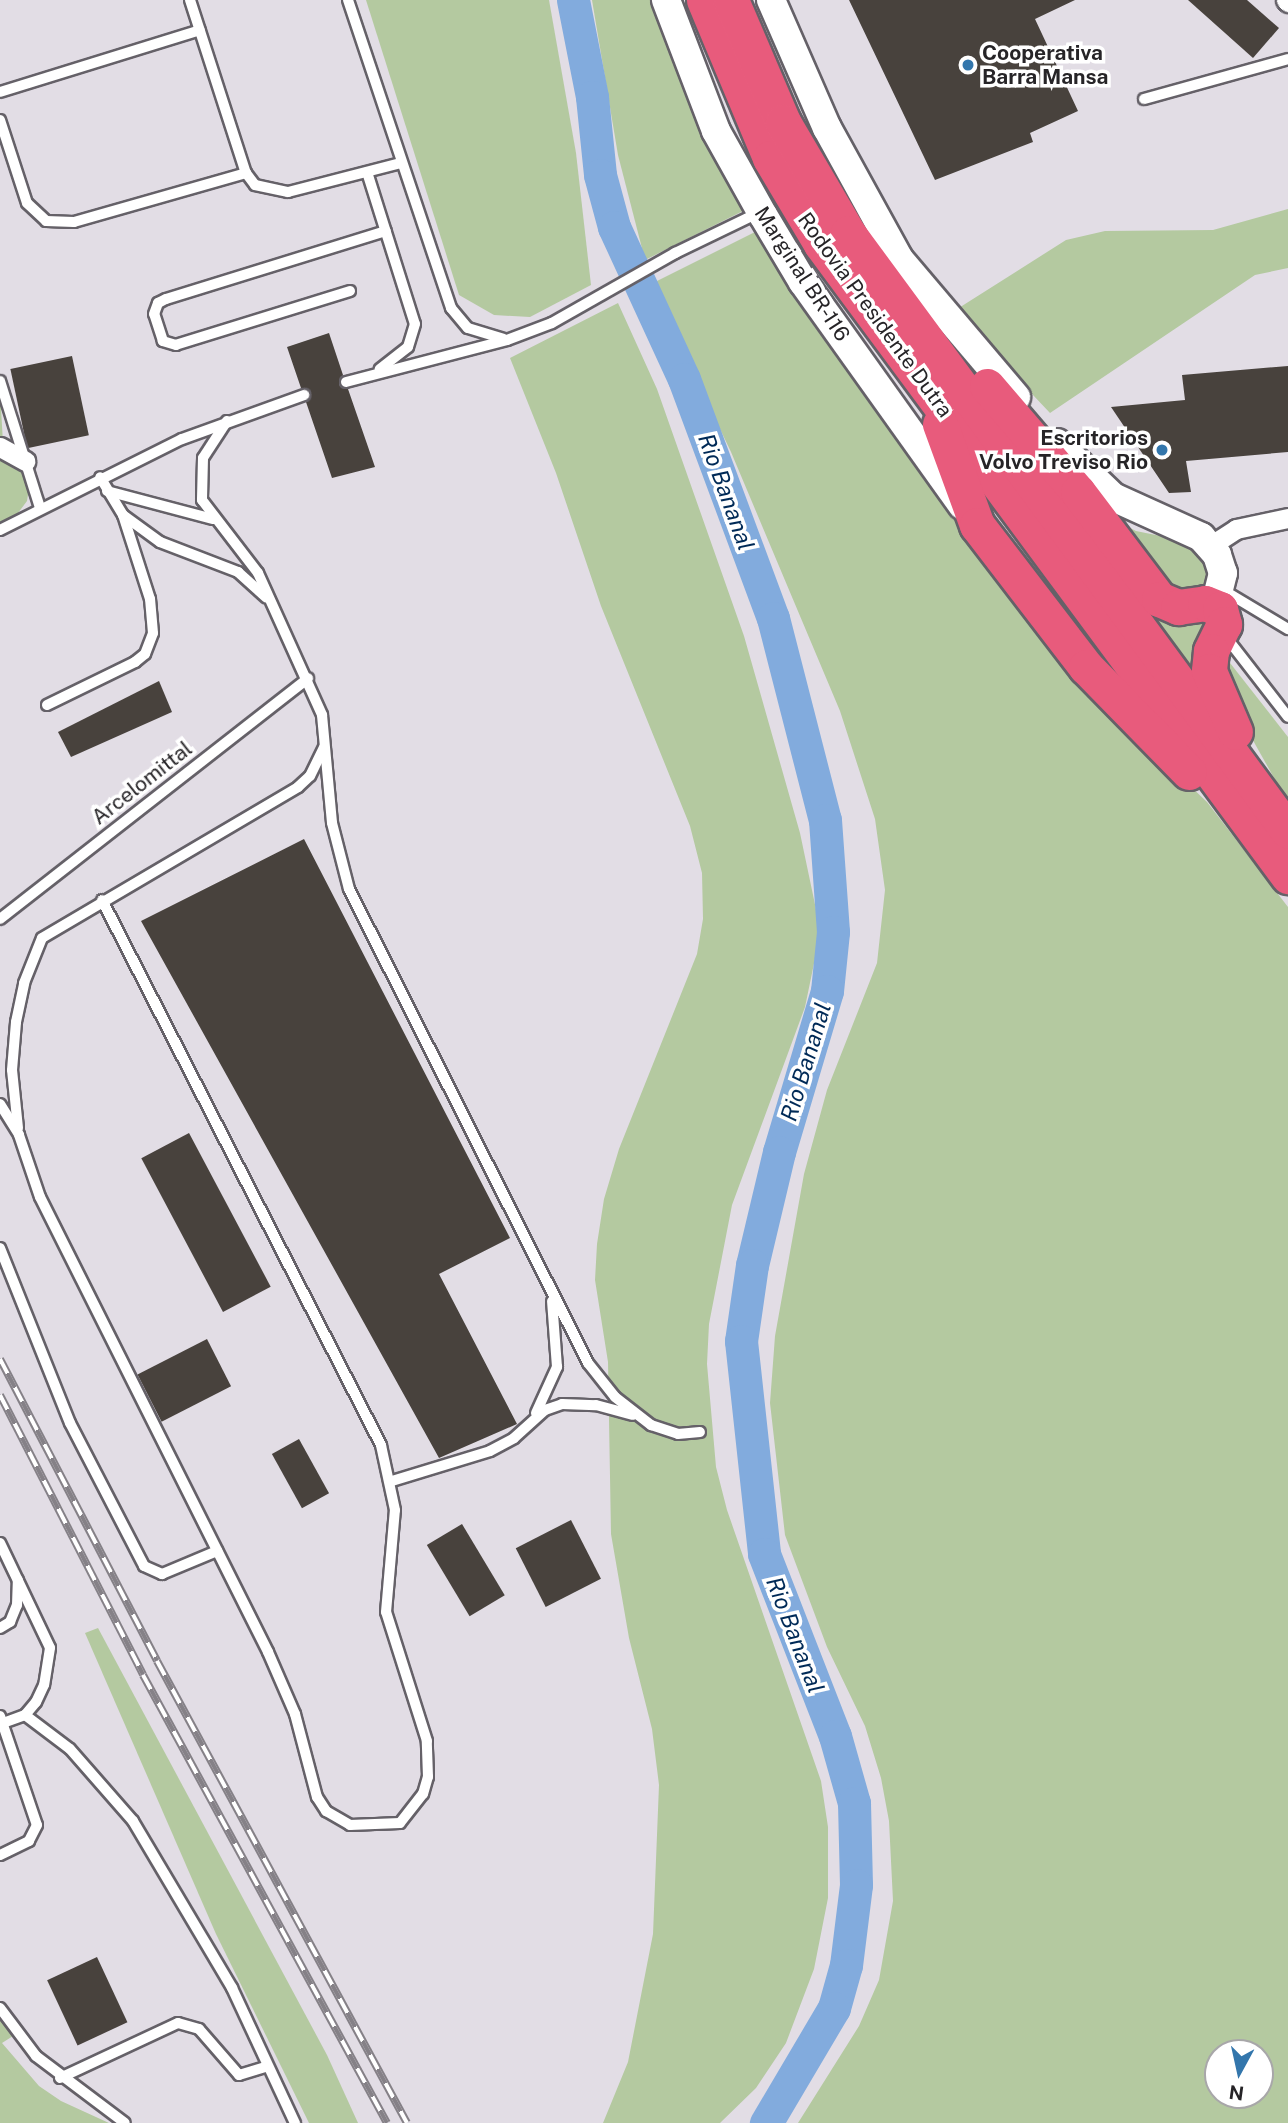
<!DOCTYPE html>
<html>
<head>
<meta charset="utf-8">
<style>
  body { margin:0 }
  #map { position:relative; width:1288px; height:2123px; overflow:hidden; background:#e2dde5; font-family:"Public Sans",sans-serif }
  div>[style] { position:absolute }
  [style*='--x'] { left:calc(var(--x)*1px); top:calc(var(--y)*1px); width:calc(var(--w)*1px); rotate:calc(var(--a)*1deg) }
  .green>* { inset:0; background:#b4c9a0 }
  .river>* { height:33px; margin:-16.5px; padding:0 16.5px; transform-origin:16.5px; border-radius:16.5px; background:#82abdd }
  .building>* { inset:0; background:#48423d; transform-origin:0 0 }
  .roads { filter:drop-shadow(2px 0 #656168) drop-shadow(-2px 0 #656168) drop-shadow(0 2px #656168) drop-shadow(0 -2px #656168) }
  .service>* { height:10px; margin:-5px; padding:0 5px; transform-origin:5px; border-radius:5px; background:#fff }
  .minor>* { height:19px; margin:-9.5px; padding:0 9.5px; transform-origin:9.5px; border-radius:9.5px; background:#fff }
  .secondary>* { height:28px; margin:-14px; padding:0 14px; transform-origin:14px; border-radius:14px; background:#fff }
  .motorway>* { height:35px; margin:-17.5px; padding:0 17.5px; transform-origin:17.5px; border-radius:17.5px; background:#e85b7c }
  .rail>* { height:8px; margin-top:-4px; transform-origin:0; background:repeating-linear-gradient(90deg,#fff 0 16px,#858187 0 32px); box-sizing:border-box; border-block:2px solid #858187 }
  .dots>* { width:19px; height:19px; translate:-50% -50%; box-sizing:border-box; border:4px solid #fff; border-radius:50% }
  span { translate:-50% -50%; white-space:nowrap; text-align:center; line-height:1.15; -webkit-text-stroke:7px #fff; paint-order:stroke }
  .poi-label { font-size:21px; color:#262427; font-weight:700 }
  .left { translate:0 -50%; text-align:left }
  .right { translate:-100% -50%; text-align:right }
  .street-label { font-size:21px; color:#262427 }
  .water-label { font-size:23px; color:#002a57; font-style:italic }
  .north { position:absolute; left:1204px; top:2039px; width:70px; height:70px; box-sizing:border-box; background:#fff; border:2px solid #a8a7a9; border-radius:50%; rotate:188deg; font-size:19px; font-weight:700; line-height:28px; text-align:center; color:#262427 }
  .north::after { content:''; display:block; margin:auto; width:24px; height:32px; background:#3376ac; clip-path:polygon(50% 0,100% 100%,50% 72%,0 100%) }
</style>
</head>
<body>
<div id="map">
  <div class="green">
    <div style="clip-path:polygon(366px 0,549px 0,576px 153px,591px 285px,530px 317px,494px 315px,459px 295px)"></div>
    <div style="clip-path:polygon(592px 0,656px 0,745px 210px,645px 260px,618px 155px)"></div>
    <div style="clip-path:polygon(1288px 209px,1288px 268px,1255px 275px,1050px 413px,954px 311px,1066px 240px,1105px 231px,1213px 230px)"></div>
    <div style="clip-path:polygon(evenodd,759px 230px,1143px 741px,1207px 802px,1288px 907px,1288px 2123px,798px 2123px,859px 2026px,879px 1980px,893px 1901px,889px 1821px,881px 1778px,865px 1726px,827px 1647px,785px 1535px,770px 1403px,775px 1336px,804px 1174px,827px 1090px,877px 963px,885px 890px,875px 819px,840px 711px,731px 452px,651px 284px,759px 230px,1218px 2053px,1260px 2053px,1260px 2095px,1218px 2095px,1218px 2053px)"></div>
    <div style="clip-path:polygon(618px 303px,657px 389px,744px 636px,800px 833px,817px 914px,817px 949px,805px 1007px,732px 1205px,709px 1324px,707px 1364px,716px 1467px,727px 1510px,821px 1781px,828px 1827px,828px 1898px,814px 1969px,786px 2043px,756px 2088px,720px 2123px,603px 2123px,628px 2062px,653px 1934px,659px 1785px,652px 1729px,629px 1638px,611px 1534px,608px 1362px,595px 1280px,597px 1244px,604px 1199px,619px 1149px,697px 954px,703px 919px,702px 873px,690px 826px,601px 606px,556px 473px,510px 358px)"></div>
    <div style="clip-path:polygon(0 391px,3px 443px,24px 469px,29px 488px,27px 501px,0 537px)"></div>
    <div style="clip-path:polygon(1055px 486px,1154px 615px,1171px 622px,1206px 619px,1213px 706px)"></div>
    <div style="clip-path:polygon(1119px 522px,1136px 531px,1195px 543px,1210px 571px,1204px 590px,1181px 600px)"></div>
    <div style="clip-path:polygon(1223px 654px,1288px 737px,1288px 803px,1226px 692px)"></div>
    <div style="clip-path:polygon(98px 1628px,327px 2055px,358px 2123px,309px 2123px,216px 1934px,85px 1633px)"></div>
    <div style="clip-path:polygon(0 2018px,13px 2036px,2px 2043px,39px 2086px,61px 2101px,109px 2123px,0 2123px)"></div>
  </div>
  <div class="river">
    <div style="--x:573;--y:0;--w:99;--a:78.9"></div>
    <div style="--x:592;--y:97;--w:78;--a:84.1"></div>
    <div style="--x:600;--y:175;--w:54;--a:74.9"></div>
    <div style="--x:614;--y:227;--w:167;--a:65.3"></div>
    <div style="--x:684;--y:379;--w:255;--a:69.6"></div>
    <div style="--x:773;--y:618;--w:209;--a:75.6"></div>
    <div style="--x:825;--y:820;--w:112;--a:85.9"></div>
    <div style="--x:833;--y:932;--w:59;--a:95.8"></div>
    <div style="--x:827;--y:991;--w:168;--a:106.6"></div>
    <div style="--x:779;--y:1152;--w:116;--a:103.4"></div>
    <div style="--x:752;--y:1265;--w:77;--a:98.2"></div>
    <div style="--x:741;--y:1341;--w:214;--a:83.8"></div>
    <div style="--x:764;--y:1554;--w:195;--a:68.7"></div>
    <div style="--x:835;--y:1736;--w:70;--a:74.2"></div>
    <div style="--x:854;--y:1803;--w:82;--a:88.6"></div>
    <div style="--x:856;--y:1885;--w:81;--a:97.1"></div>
    <div style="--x:846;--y:1965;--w:45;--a:105.6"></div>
    <div style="--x:834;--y:2008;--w:134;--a:120.6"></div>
  </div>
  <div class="building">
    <div style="clip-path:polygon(849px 0,1075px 0,1035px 19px,1078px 111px,1030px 133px,1033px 142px,935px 180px)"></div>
    <div style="clip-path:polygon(1188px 0,1247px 0,1279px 28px,1253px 58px)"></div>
    <div style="clip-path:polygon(329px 333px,343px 375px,339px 385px,348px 389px,375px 467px,332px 478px,306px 402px,311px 393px,301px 388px,287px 347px)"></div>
    <div style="left:72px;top:356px;width:81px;height:63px;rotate:78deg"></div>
    <div style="clip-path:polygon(1288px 366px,1288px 452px,1186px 461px,1191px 492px,1169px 493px,1111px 407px,1185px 400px,1182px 375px)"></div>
    <div style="clip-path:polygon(159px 681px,172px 712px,71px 757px,58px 732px)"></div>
    <div style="clip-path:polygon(304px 839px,510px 1238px,439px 1274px,517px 1424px,439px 1458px,141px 921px)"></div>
    <div style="left:189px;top:1133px;width:174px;height:54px;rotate:62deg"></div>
    <div style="left:207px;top:1339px;width:53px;height:78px;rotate:63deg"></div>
    <div style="left:299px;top:1439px;width:62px;height:31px;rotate:61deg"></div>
    <div style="left:571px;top:1520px;width:66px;height:62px;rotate:63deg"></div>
    <div style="left:462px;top:1524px;width:83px;height:41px;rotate:59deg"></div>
    <div style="left:97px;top:1957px;width:72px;height:55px;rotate:65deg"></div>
  </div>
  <div class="roads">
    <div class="service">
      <div style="--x:190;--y:0;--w:182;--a:72.1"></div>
      <div style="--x:246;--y:173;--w:15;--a:53"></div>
      <div style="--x:255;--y:185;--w:34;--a:12"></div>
      <div style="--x:288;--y:192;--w:117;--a:-14.4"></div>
      <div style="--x:348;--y:0;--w:325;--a:71.5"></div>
      <div style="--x:451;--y:308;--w:26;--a:50"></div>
      <div style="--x:468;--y:328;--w:37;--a:17"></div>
      <div style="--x:0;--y:92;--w:209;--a:-17.2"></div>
      <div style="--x:1144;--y:99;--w:149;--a:-15.5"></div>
      <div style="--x:0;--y:120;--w:87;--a:72"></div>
      <div style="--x:27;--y:203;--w:26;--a:43"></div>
      <div style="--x:46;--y:221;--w:28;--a:2"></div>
      <div style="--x:74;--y:222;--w:179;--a:-15.9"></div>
      <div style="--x:367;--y:172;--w:159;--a:72.5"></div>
      <div style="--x:415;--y:324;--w:24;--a:107"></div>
      <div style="--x:408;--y:347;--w:36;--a:142"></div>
      <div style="--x:350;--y:291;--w:182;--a:162.8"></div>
      <div style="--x:176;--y:345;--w:14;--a:-163"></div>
      <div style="--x:163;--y:341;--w:28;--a:-108"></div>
      <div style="--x:154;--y:314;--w:12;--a:-70"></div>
      <div style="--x:158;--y:303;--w:9;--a:-27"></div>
      <div style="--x:166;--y:299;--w:230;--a:-17.2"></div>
      <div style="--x:0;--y:381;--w:133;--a:72.5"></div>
      <div style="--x:346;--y:382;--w:166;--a:-14.6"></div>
      <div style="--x:507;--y:340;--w:48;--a:-20.7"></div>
      <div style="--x:552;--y:323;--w:142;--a:-29.6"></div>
      <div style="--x:675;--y:253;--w:94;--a:-25.8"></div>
      <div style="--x:227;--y:421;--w:44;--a:123"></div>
      <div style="--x:203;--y:458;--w:42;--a:91.4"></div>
      <div style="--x:202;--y:500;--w:92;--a:52.5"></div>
      <div style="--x:258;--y:573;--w:156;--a:65.7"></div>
      <div style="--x:322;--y:715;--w:108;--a:84.7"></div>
      <div style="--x:332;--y:823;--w:68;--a:75.6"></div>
      <div style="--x:349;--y:889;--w:531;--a:63.24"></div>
      <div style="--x:588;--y:1363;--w:43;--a:51.5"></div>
      <div style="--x:615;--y:1397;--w:46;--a:37.9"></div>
      <div style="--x:651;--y:1425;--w:28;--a:18"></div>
      <div style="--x:678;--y:1434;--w:22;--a:-5"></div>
      <div style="--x:107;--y:491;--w:110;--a:14.8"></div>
      <div style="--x:123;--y:515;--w:46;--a:36.1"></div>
      <div style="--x:160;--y:542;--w:84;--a:21"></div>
      <div style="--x:238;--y:572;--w:38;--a:42"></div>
      <div style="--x:0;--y:530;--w:203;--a:-26.6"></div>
      <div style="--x:182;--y:439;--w:130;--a:-19.8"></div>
      <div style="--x:1223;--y:590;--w:76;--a:31"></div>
      <div style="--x:1226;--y:637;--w:101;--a:52.2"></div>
      <div style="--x:47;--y:705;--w:98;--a:-26"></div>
      <div style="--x:135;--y:662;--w:13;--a:-39"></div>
      <div style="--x:145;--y:654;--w:22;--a:-69"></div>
      <div style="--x:153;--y:633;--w:34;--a:-95"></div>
      <div style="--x:150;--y:599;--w:88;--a:-107.8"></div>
      <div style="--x:123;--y:515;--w:44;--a:-121.2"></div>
      <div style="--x:0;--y:919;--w:391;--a:-38"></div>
      <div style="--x:0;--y:1104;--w:36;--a:58"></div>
      <div style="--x:19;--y:1135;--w:65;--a:71.3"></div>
      <div style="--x:40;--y:1197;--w:509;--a:63.38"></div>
      <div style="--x:268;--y:1652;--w:68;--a:66.5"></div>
      <div style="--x:295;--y:1714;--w:86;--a:75.2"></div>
      <div style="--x:317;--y:1797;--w:17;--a:57"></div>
      <div style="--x:326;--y:1811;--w:28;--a:30"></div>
      <div style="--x:350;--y:1825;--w:50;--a:-2.3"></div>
      <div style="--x:400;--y:1823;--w:37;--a:-52"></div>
      <div style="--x:423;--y:1794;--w:18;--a:-74"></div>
      <div style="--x:428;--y:1777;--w:36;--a:-92"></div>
      <div style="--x:427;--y:1741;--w:135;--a:-107.6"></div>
      <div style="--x:386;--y:1612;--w:102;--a:-85"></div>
      <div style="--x:395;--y:1510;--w:66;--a:-102.2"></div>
      <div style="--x:381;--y:1445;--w:612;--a:-117.11"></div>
      <div style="--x:18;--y:1128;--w:58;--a:-95.9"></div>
      <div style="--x:12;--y:1070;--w:48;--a:-85.2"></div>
      <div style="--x:16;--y:1022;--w:40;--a:-78"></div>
      <div style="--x:24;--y:983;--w:48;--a:-68.2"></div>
      <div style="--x:42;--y:938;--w:297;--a:-30.5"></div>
      <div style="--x:298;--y:787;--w:16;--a:-43"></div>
      <div style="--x:310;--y:776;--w:32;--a:-64"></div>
      <div style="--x:0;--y:1248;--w:188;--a:68.2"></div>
      <div style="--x:70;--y:1423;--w:161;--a:62.6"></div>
      <div style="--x:144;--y:1566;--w:20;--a:24"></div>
      <div style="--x:162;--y:1574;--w:60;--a:-22.7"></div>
      <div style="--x:536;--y:1413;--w:51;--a:-65.5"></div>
      <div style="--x:557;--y:1367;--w:66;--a:-94.3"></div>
      <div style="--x:392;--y:1481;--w:102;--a:-17"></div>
      <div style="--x:490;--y:1451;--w:27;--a:-28"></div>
      <div style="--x:514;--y:1438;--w:42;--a:-42.1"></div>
      <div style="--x:545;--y:1410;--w:18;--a:-19"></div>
      <div style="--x:562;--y:1404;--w:34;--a:2"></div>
      <div style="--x:596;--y:1405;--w:38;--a:15"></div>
      <div style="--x:0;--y:1543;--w:116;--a:64.5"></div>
      <div style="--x:50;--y:1648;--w:37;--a:99"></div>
      <div style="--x:44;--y:1685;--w:19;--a:115"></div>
      <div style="--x:36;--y:1702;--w:17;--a:130"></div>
      <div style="--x:25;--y:1715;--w:23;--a:160"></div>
      <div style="--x:0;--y:1628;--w:12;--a:-31"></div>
      <div style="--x:10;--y:1622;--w:18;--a:-68"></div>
      <div style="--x:17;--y:1605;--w:25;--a:-88"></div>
      <div style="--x:25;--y:1715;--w:56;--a:37.1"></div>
      <div style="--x:70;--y:1749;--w:96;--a:48.8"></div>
      <div style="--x:133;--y:1821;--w:194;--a:59.3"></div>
      <div style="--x:232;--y:1988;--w:149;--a:65"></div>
      <div style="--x:0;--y:1716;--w:115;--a:71.3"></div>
      <div style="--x:37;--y:1825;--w:18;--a:117"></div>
      <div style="--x:29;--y:1841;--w:32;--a:154"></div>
      <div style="--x:0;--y:2008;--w:60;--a:53.1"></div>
      <div style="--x:36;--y:2056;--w:111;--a:37"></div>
      <div style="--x:60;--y:2078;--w:130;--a:-25"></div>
      <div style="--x:178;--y:2023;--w:22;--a:16"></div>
      <div style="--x:199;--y:2029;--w:61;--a:49"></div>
      <div style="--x:239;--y:2075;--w:30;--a:-17"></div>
    </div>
    <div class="minor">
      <div style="--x:1286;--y:0;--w:3;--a:45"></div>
      <div style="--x:0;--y:447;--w:29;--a:29"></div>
      <div style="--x:1210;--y:546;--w:31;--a:-33"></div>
      <div style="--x:1236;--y:529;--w:53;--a:-11.9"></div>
    </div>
    <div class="secondary">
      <div style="--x:666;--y:0;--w:140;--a:69.1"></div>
      <div style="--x:716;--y:131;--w:96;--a:60.8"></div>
      <div style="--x:763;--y:215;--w:78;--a:59.2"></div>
      <div style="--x:803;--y:282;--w:274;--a:54.5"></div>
      <div style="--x:771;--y:0;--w:140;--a:66.4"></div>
      <div style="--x:827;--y:128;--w:149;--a:61.2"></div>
      <div style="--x:899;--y:259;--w:181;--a:49.7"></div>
      <div style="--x:1057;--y:443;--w:78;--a:44"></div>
      <div style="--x:1113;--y:497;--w:97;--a:24.4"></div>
      <div style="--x:1201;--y:537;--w:24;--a:48"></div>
      <div style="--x:1217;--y:555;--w:19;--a:72"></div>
      <div style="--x:1223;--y:573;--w:32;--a:104"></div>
    </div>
    <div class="motorway">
      <div style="--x:704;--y:0;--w:171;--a:67.3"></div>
      <div style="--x:770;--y:158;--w:100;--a:59.3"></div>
      <div style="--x:821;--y:244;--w:786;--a:53.54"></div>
      <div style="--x:731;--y:0;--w:133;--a:66.9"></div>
      <div style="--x:783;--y:122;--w:129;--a:59.6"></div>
      <div style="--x:848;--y:233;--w:742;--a:53.65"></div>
      <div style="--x:987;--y:386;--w:140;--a:49.4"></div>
      <div style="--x:1078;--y:492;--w:134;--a:52.9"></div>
      <div style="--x:1159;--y:599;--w:21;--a:23"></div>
      <div style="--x:1178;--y:607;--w:27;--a:-8"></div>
      <div style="--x:1205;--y:603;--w:16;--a:22"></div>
      <div style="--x:1220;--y:609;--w:16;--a:75"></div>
      <div style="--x:1224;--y:624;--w:30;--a:116"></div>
      <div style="--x:1211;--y:651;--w:20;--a:96"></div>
      <div style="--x:1209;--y:671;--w:66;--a:66.9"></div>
      <div style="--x:940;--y:424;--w:108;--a:69.9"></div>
      <div style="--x:977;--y:525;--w:179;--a:52.5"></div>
      <div style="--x:1086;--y:667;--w:147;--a:45.6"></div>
    </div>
  </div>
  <div class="rail">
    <div style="--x:0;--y:1359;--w:340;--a:62.5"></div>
    <div style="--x:157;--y:1661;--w:525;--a:61.58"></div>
    <div style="--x:0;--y:1395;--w:314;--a:62.9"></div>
    <div style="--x:143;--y:1675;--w:510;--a:61.43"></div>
  </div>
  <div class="dots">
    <div style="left:968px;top:65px;background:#3376ac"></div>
    <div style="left:1162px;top:450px;background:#3376ac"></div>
  </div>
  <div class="poi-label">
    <span class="left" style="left:982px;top:65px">Cooperativa<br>Barra Mansa</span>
    <span class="right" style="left:1148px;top:450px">Escritorios<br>Volvo Treviso Rio</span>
  </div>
  <div class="street-label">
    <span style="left:802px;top:274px;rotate:57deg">Marginal BR-116</span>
    <span style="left:875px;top:315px;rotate:54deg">Rodovia Presidente Dutra</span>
    <span style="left:142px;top:783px;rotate:-38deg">Arcelomittal</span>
  </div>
  <div class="water-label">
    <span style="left:726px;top:492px;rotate:70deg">Rio Bananal</span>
    <span style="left:806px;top:1062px;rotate:-73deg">Rio Bananal</span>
    <span style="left:795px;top:1635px;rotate:69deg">Rio Bananal</span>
  </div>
  <div class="north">N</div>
</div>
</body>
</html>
